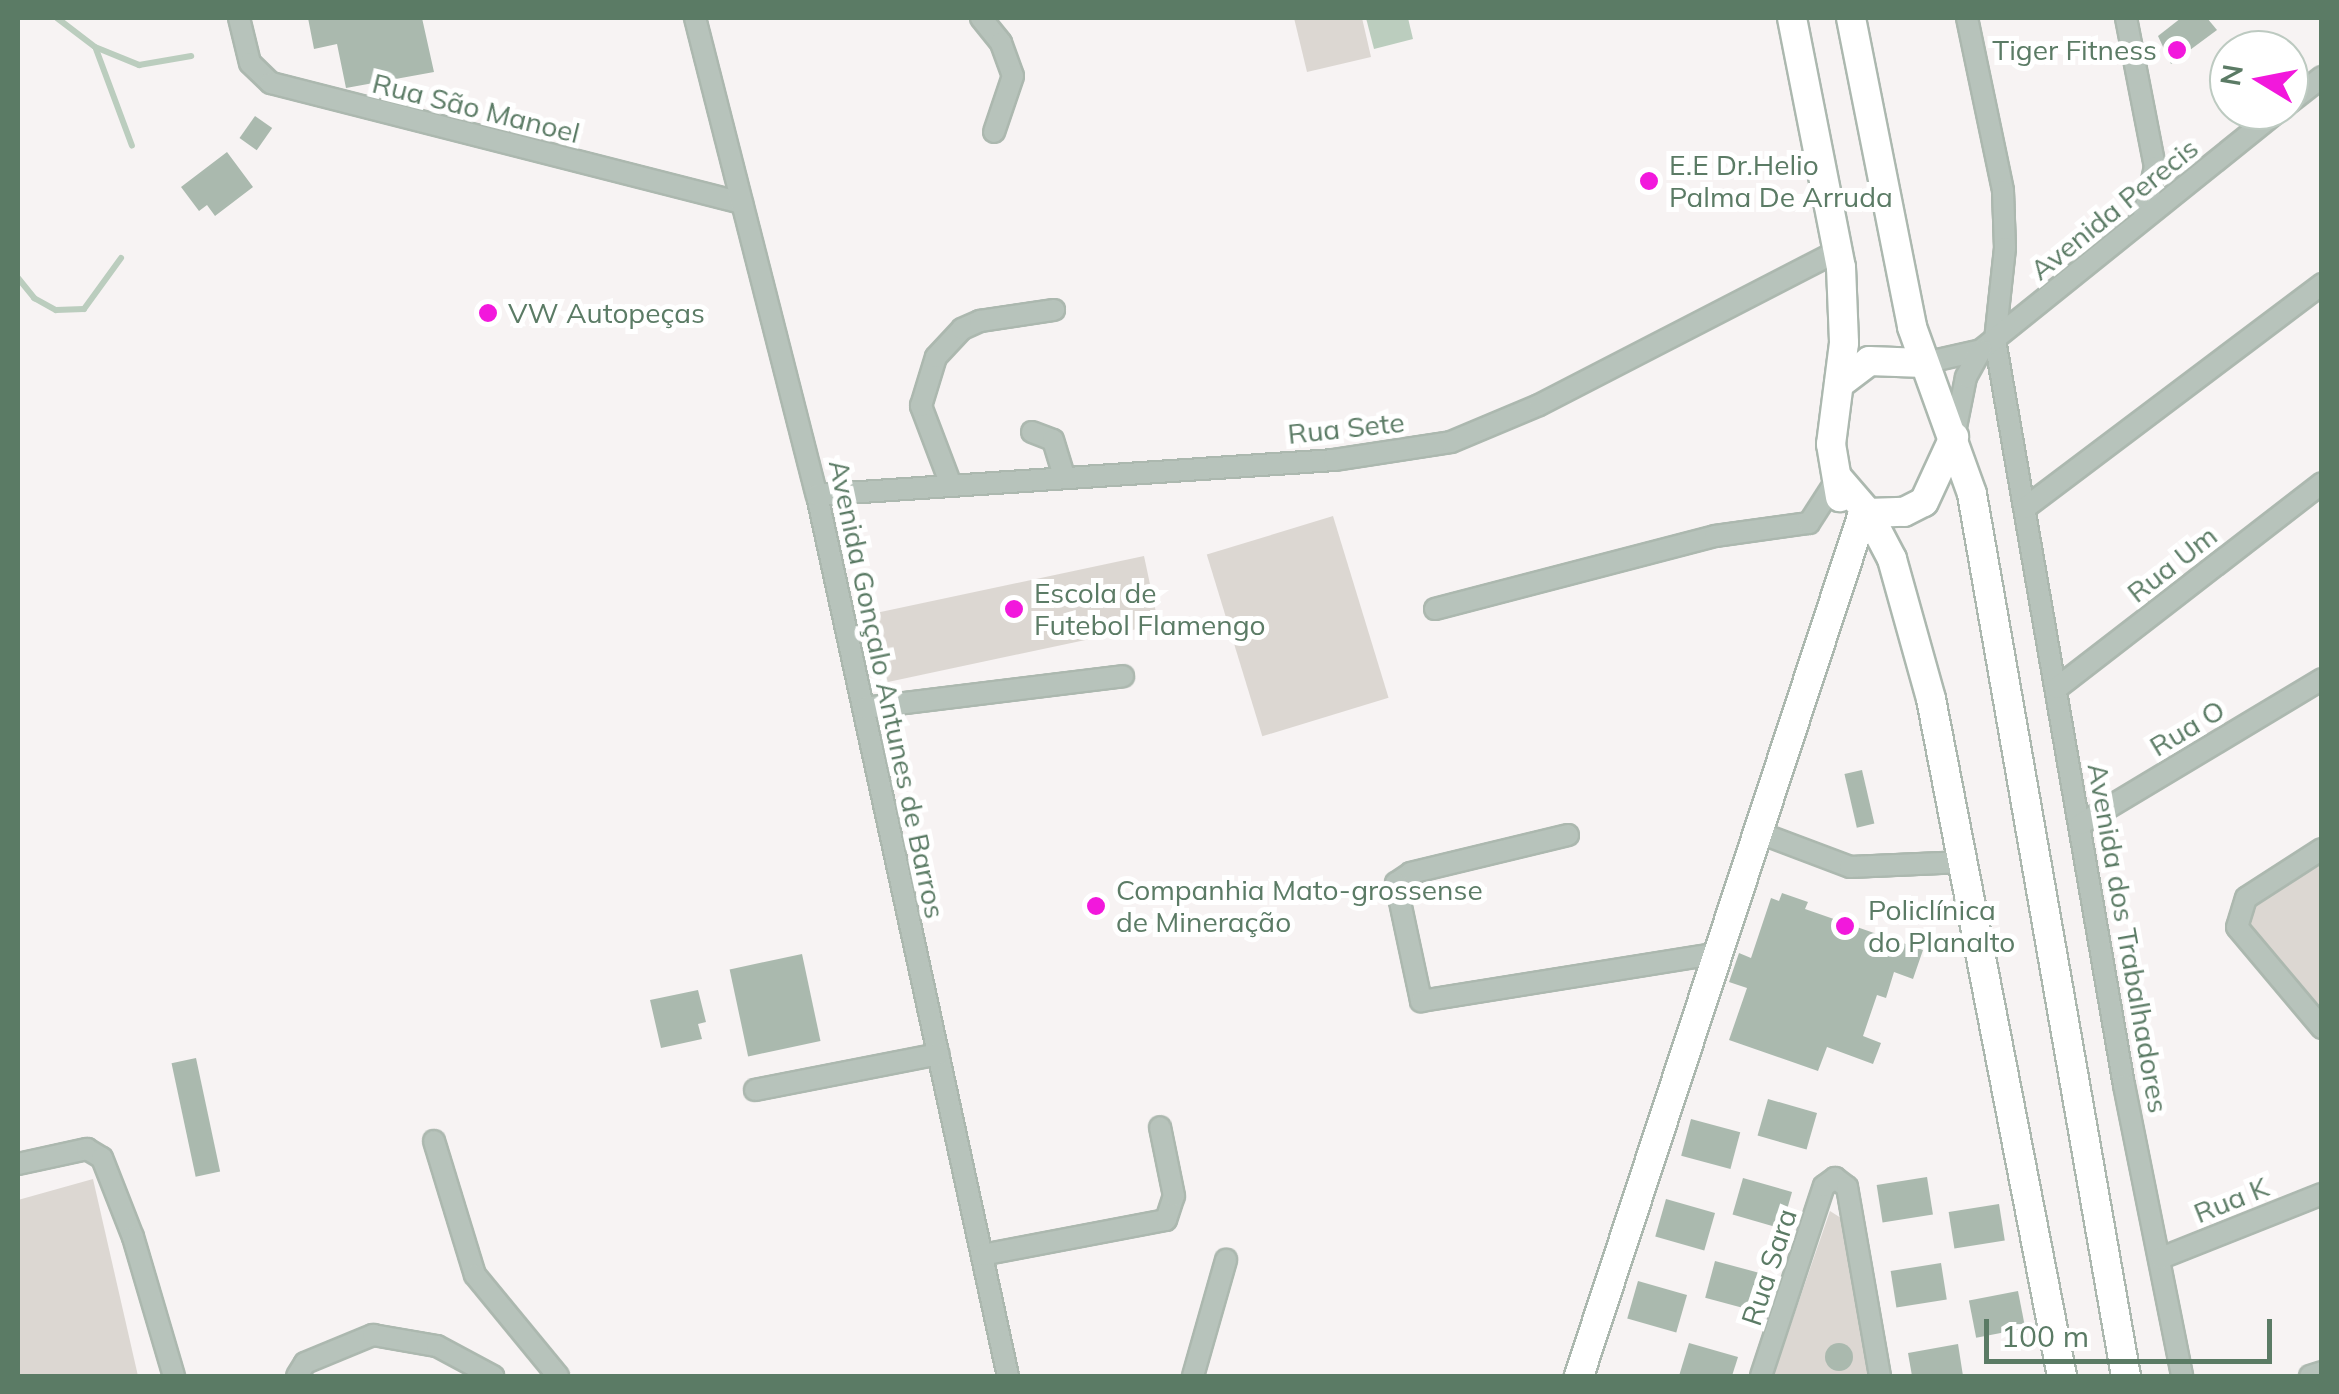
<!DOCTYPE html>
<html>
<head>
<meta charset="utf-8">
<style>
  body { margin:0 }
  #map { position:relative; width:2339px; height:1394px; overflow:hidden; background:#f7f3f3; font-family:Mulish,sans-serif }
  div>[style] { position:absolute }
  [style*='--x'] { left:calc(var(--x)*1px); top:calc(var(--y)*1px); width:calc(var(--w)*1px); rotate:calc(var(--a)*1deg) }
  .green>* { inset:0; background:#dcd7d2; transform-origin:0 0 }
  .water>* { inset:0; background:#bbcdbe }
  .stream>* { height:6px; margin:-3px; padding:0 3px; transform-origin:3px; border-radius:3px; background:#bbcdbe }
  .building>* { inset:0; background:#aab9ae; transform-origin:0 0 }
  .round { border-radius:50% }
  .roads { filter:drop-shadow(2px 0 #acb8af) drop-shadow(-2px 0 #acb8af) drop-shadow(0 2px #acb8af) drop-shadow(0 -2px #acb8af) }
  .minor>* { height:20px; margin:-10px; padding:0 10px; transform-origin:10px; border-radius:10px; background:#b7c3bb }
  .major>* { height:28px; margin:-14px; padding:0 14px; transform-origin:14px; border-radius:14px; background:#fff }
  .dots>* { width:28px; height:28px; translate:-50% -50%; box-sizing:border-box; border:5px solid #fff; border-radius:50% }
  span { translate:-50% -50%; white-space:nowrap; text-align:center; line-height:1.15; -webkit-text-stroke:10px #fff; paint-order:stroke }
  .poi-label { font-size:28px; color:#5b7b65 }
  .right { translate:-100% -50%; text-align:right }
  .left { translate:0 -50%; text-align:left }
  .street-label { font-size:28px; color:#5b7b65 }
  .frame { position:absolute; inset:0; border:20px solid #5b7b65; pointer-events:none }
  .north { position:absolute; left:2209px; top:30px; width:100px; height:100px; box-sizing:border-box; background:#fff; border:2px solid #bdcac1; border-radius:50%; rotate:280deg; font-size:28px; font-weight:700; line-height:40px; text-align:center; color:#5b7b65 }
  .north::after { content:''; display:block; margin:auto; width:35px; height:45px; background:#f218dc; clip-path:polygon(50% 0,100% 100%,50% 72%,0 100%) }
  .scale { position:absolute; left:1984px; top:1319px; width:288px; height:45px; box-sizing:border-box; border:5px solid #5b7b65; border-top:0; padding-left:12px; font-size:30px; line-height:35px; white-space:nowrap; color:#5b7b65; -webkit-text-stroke:8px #fff; paint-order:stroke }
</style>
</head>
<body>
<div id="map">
  <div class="green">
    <div style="clip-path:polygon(1294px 18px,1362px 18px,1371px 57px,1307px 72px)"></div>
    <div style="left:1333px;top:516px;width:190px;height:132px;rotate:73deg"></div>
    <div style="left:1144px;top:556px;width:70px;height:279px;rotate:78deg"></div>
    <div style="clip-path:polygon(2321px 861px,2321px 1018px,2249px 932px,2249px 922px,2255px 906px)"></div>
    <div style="clip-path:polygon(93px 1179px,138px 1376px,18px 1376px,18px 1200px)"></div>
    <div style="clip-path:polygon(1830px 1211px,1841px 1218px,1873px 1376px,1773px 1376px)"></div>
  </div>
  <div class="water">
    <div style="clip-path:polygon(1366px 18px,1408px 18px,1413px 39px,1374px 49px)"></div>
  </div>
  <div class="stream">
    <div style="--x:57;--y:18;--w:48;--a:37.3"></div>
    <div style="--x:95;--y:47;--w:48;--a:22.2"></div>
    <div style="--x:139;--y:65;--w:53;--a:-9.8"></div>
    <div style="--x:96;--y:49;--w:103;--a:69.6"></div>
    <div style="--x:18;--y:278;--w:26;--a:51"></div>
    <div style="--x:34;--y:298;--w:25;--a:29"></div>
    <div style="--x:56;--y:310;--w:28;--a:-2"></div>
    <div style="--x:84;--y:309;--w:63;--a:-54"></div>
  </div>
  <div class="building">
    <div style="clip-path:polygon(308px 18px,422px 18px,434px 72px,346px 88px,337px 44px,314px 49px)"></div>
    <div style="clip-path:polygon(2181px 18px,2207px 18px,2217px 30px,2171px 64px,2158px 36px)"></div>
    <div style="left:255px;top:116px;width:21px;height:27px;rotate:35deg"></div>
    <div style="clip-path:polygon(227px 152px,253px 187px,215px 216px,207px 205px,199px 211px,181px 187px)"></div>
    <div style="left:1862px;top:770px;width:55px;height:18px;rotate:77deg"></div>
    <div style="clip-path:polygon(1782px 893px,1808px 902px,1805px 909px,1923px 950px,1913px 979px,1894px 972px,1886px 998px,1877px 995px,1863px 1036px,1881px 1043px,1873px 1064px,1827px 1047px,1818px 1071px,1729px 1040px,1747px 988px,1729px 982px,1739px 953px,1751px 958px,1771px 898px,1779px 901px)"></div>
    <div style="left:802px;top:954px;width:89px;height:74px;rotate:78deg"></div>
    <div style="clip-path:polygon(698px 990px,706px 1022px,698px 1024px,702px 1039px,661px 1048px,650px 1000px)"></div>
    <div style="left:196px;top:1058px;width:116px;height:25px;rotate:78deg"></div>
    <div style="left:1768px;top:1099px;width:51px;height:38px;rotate:16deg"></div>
    <div style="left:1691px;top:1119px;width:51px;height:38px;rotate:15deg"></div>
    <div style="left:1927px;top:1177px;width:38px;height:51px;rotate:81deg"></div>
    <div style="left:1743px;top:1178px;width:51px;height:38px;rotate:16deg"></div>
    <div style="left:1666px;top:1199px;width:51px;height:39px;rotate:16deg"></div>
    <div style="left:1999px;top:1204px;width:37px;height:51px;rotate:81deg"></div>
    <div style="left:1715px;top:1261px;width:51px;height:38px;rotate:15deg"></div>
    <div style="left:1941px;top:1263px;width:37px;height:51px;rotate:81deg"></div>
    <div style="left:1638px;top:1281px;width:51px;height:39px;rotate:16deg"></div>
    <div style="left:2018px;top:1291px;width:38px;height:50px;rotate:79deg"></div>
    <div class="round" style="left:1825px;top:1343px;width:28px;height:28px"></div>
    <div style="clip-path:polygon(1689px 1343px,1738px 1357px,1732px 1376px,1679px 1376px)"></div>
    <div style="clip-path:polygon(1958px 1344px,1963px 1376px,1912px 1376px,1908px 1353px)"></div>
  </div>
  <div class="roads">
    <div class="minor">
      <div style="--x:239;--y:18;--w:46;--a:76.3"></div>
      <div style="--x:250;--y:63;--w:29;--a:44"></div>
      <div style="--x:271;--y:83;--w:486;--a:14.3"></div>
      <div style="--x:695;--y:18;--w:492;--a:75.7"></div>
      <div style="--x:817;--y:495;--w:901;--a:77.77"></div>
      <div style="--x:981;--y:18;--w:32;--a:51"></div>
      <div style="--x:1001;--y:43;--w:35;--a:70"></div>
      <div style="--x:1013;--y:76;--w:59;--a:108.7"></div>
      <div style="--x:1967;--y:18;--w:177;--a:78.2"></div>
      <div style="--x:2003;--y:191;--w:57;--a:88"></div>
      <div style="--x:2005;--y:248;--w:93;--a:96.2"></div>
      <div style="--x:1995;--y:340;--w:756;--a:80.18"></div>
      <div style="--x:2124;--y:1085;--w:297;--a:78.7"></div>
      <div style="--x:2126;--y:18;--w:152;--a:79"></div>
      <div style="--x:2155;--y:167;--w:49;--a:102.9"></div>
      <div style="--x:2289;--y:103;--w:42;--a:-38.2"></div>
      <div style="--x:1924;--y:363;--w:58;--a:-12.8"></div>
      <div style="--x:1981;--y:350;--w:383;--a:-38.8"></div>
      <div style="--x:1032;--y:432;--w:22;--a:21"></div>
      <div style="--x:1053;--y:440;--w:39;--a:73"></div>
      <div style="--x:1954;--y:437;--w:61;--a:-78.7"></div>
      <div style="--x:1966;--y:377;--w:31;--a:-61"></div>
      <div style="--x:951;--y:485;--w:85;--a:-110.8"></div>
      <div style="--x:921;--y:406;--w:51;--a:-73"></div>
      <div style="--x:936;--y:357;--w:38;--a:-47"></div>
      <div style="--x:962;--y:329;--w:20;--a:-24"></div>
      <div style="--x:980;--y:321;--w:75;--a:-8.5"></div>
      <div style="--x:817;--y:495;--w:518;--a:-3.87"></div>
      <div style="--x:1334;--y:460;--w:118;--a:-8.7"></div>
      <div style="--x:1451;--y:442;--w:95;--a:-22.8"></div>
      <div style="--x:1539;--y:405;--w:335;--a:-27.3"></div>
      <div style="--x:2025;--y:508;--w:372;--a:-37"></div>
      <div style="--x:1435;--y:609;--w:289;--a:-14.6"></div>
      <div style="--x:1715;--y:536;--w:95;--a:-7.9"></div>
      <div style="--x:1809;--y:523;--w:54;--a:-57.2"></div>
      <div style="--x:2057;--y:688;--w:335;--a:-37.7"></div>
      <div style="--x:864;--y:708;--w:261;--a:-7"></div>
      <div style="--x:2081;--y:824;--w:281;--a:-31"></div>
      <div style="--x:1760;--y:833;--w:96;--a:20.7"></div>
      <div style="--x:1850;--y:867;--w:114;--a:-2.5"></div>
      <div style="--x:1568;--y:835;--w:162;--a:166.4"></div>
      <div style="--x:1411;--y:873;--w:18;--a:146"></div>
      <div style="--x:1396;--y:883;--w:121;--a:78"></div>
      <div style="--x:1421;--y:1001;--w:303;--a:-9.1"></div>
      <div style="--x:2322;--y:849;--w:90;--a:147.2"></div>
      <div style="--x:2246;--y:898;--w:30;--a:107"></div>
      <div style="--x:2237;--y:927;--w:132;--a:49.9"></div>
      <div style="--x:755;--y:1090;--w:187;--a:-11.1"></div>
      <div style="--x:434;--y:1141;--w:140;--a:73"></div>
      <div style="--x:475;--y:1275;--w:131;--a:50.6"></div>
      <div style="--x:18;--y:1164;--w:71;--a:-12.3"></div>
      <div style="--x:87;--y:1149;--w:17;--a:31"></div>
      <div style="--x:102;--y:1158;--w:85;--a:68.6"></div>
      <div style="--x:133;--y:1237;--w:145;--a:73.6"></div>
      <div style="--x:982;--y:1255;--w:187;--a:-10.8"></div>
      <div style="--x:1166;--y:1220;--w:25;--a:-72"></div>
      <div style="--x:1174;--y:1196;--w:70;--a:-101.5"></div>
      <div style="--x:2161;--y:1258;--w:173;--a:-21.7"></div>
      <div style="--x:297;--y:1376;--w:15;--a:-58"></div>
      <div style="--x:305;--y:1363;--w:74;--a:-22.4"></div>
      <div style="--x:373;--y:1335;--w:65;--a:9.8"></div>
      <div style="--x:437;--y:1346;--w:64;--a:28.2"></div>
      <div style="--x:1193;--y:1376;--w:121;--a:-74.1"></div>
      <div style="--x:1761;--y:1376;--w:200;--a:-71.7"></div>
      <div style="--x:1824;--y:1186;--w:14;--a:-36"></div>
      <div style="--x:1835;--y:1178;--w:15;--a:37"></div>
      <div style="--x:1847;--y:1187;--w:192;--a:80.1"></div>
      <div style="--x:2310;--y:1376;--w:13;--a:-18"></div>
    </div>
    <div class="major">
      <div style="--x:1792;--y:18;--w:254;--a:78.9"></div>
      <div style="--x:1841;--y:267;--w:76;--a:87.7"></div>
      <div style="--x:1844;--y:343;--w:102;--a:97.3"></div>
      <div style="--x:1831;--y:444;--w:54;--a:80.4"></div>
      <div style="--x:1851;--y:18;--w:315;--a:78.8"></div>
      <div style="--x:1912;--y:327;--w:177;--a:70.2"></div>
      <div style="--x:1972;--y:494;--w:895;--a:80.1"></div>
      <div style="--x:1839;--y:384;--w:38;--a:-37"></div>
      <div style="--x:1869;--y:361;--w:55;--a:2.1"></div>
      <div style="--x:1838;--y:478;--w:46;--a:49.4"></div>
      <div style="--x:1868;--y:513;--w:52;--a:62.4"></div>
      <div style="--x:1892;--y:559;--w:145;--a:74.4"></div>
      <div style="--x:1931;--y:699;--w:690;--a:79.05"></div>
      <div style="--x:1868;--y:513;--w:36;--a:-2"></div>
      <div style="--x:1904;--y:512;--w:22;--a:-27"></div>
      <div style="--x:1924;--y:502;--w:72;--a:-65.2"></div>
      <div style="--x:1579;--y:1376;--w:912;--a:-71.78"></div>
    </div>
  </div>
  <div class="dots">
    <div style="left:2177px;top:50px;background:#f218dc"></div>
    <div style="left:1649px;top:181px;background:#f218dc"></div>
    <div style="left:488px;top:313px;background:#f218dc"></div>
    <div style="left:1014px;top:609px;background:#f218dc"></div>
    <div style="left:1096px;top:906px;background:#f218dc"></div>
    <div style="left:1845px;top:926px;background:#f218dc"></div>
  </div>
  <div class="poi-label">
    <span class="right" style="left:2157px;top:50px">Tiger Fitness</span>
    <span class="left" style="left:1669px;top:181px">E.E Dr.Helio<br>Palma De Arruda</span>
    <span class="left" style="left:508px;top:313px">VW Autopeças</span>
    <span class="left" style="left:1034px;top:609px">Escola de<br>Futebol Flamengo</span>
    <span class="left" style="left:1116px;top:906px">Companhia Mato-grossense<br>de Mineração</span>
    <span class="left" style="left:1868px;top:926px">Policlínica<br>do Planalto</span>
  </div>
  <div class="street-label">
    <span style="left:476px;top:108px;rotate:14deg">Rua São Manoel</span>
    <span style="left:2114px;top:209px;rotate:-39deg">Avenida Perecis</span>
    <span style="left:1346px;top:428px;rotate:-6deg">Rua Sete</span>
    <span style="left:2172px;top:564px;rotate:-38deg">Rua Um</span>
    <span style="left:887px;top:689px;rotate:78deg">Avenida Gonçalo Antunes de Barros</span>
    <span style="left:2187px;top:728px;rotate:-31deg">Rua O</span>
    <span style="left:2128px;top:938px;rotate:80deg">Avenida dos Trabalhadores</span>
    <span style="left:2231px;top:1200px;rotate:-22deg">Rua K</span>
    <span style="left:1769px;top:1267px;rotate:-72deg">Rua Sara</span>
  </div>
  <div class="frame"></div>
  <div class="north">N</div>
  <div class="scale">100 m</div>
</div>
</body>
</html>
